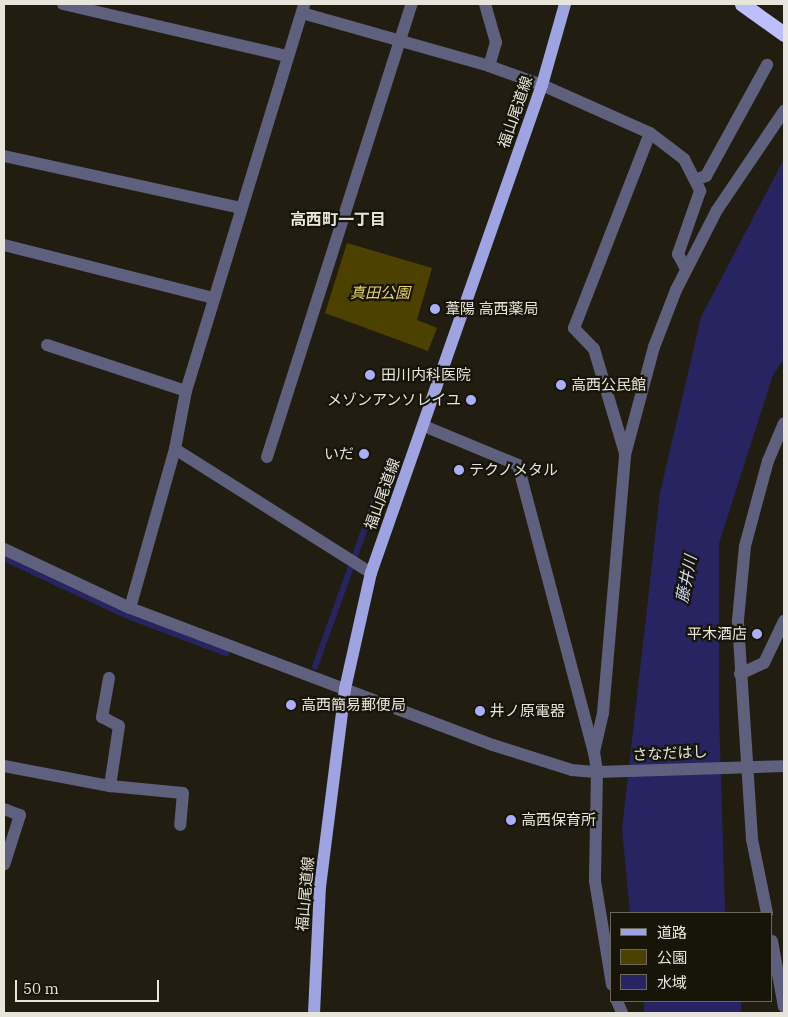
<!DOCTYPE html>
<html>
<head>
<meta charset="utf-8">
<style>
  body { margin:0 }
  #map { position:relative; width:788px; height:1017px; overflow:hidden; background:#211e11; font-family:"IBM Plex Serif","Noto Sans JP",serif }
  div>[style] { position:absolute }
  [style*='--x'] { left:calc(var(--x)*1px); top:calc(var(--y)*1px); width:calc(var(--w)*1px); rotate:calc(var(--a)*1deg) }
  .green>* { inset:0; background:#4d4100 }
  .water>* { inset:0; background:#282462; transform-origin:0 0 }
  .stream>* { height:5.5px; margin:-2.75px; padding:0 2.75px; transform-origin:2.75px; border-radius:2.75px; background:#282462 }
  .minor>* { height:12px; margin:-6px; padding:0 6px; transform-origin:6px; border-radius:6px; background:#5e607e }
  .major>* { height:12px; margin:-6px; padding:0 6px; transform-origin:6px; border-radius:6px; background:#9fa3e2 }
  .highway>* { height:15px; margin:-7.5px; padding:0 7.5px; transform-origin:7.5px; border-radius:7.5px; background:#bbc0fc }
  .dots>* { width:14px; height:14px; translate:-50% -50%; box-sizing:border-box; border:2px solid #171508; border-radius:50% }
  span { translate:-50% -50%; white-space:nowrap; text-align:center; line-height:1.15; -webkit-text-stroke:4.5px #171508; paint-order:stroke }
  .street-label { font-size:15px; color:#e6e4db }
  .park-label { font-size:15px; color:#ead260; font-style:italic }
  .poi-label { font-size:15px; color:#e6e4db }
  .left { translate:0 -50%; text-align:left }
  .right { translate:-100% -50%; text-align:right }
  .neighbourhood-label { font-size:16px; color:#e6e4db; font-weight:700 }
  .water-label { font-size:16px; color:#d1d5fc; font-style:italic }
  .frame { position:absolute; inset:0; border:5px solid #e6e4db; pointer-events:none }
  .legend { position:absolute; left:610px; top:912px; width:162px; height:90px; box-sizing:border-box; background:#171508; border:1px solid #6a685c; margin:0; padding:6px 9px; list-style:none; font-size:15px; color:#e6e4db }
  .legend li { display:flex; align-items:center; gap:10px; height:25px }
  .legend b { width:25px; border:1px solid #6a685c }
  .scale { position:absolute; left:15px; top:980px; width:144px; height:22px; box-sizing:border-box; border:2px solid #e6e4db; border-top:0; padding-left:6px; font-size:15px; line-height:18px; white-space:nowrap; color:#e6e4db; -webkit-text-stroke:4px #171508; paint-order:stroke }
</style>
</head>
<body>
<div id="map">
  <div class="green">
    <div style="clip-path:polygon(347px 243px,432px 268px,417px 320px,437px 328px,428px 351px,325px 313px)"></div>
  </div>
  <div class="water">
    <div style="clip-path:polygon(784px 159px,784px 359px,773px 375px,719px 543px,719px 712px,725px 913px,630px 913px,622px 829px,660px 493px,701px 317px)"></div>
    <div style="left:644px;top:1001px;width:97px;height:13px"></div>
  </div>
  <div class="stream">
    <div style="--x:4;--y:558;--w:137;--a:25.1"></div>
    <div style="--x:128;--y:616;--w:105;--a:20.7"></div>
    <div style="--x:315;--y:667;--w:180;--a:-70.2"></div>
  </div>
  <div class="minor">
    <div style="--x:63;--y:4;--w:230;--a:13.1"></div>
    <div style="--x:485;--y:4;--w:40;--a:74"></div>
    <div style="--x:496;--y:42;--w:25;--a:106"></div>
    <div style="--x:302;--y:13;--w:194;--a:15.8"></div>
    <div style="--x:489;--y:66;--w:56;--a:19.7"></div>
    <div style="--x:542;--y:85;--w:118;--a:24"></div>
    <div style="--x:650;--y:133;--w:43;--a:37.4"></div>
    <div style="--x:684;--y:159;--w:36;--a:63"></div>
    <div style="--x:700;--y:191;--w:67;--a:109.2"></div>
    <div style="--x:678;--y:254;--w:17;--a:62"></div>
    <div style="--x:4;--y:156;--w:242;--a:12.4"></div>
    <div style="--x:695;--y:180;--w:12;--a:-20"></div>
    <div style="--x:706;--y:176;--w:127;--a:-61.2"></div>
    <div style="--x:4;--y:245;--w:217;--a:14.2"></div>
    <div style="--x:47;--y:345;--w:146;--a:18.3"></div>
    <div style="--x:424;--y:426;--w:102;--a:22.5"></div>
    <div style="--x:518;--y:465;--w:297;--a:75.2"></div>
    <div style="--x:594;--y:752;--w:20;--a:81"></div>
    <div style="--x:597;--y:772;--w:109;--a:91.1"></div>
    <div style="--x:595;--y:881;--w:105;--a:80.7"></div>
    <div style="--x:175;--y:449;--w:232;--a:32.3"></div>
    <div style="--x:625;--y:453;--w:109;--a:-106.6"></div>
    <div style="--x:594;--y:349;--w:29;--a:-134"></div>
    <div style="--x:574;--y:328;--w:209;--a:-68.7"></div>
    <div style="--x:267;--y:457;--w:476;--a:-72.3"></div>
    <div style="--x:4;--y:549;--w:139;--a:25.1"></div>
    <div style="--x:130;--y:608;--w:388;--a:20.7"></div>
    <div style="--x:493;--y:745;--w:83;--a:17.6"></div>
    <div style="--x:572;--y:770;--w:25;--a:5"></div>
    <div style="--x:597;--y:772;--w:187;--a:-1.8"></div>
    <div style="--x:130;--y:608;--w:165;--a:-74.2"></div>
    <div style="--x:175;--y:449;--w:59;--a:-79.3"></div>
    <div style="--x:186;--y:391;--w:405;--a:-73"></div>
    <div style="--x:740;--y:674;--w:26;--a:-25"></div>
    <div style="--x:764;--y:663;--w:47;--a:-64.5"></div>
    <div style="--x:109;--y:678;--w:40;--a:100"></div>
    <div style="--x:102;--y:717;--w:19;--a:28"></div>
    <div style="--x:119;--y:726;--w:61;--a:98.5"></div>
    <div style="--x:594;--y:752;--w:40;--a:-77"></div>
    <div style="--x:603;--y:713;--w:259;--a:-85.1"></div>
    <div style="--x:625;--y:455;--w:112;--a:-75"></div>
    <div style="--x:654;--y:347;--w:61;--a:-68.9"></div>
    <div style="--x:676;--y:290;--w:90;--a:-62.9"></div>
    <div style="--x:717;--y:210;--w:120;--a:-55.9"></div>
    <div style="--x:4;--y:766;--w:108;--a:10.7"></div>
    <div style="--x:110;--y:786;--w:73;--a:5.5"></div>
    <div style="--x:183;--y:793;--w:32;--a:95"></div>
    <div style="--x:4;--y:809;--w:17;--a:21"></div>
    <div style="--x:20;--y:815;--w:52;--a:107.7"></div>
    <div style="--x:767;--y:913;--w:76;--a:-101.5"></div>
    <div style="--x:752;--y:839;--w:219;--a:-93.7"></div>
    <div style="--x:738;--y:620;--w:74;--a:-84.6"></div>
    <div style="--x:745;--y:546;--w:88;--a:-74.9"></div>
    <div style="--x:768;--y:461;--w:41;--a:-67.2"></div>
    <div style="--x:772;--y:941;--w:67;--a:79.7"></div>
    <div style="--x:617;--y:1001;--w:13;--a:67"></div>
  </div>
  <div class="major">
    <div style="--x:314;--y:1013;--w:126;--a:-87.3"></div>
    <div style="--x:320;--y:887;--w:200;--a:-82.8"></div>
    <div style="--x:345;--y:689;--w:119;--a:-77.4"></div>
    <div style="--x:371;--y:573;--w:517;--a:-70.69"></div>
    <div style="--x:542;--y:85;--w:84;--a:-74.1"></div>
  </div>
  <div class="highway">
    <div style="--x:742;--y:4;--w:52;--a:35.5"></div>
  </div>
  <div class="dots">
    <div style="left:435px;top:309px;background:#abaffb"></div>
    <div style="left:370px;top:375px;background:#abaffb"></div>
    <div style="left:561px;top:385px;background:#abaffb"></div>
    <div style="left:471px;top:400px;background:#abaffb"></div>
    <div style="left:364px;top:454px;background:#abaffb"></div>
    <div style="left:459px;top:470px;background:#abaffb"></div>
    <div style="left:757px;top:634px;background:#abaffb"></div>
    <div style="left:291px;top:705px;background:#abaffb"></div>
    <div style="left:480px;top:711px;background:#abaffb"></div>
    <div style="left:511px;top:820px;background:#abaffb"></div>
  </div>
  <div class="street-label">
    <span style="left:515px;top:112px;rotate:-71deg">福山尾道線</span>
    <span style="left:382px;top:494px;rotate:-70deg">福山尾道線</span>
    <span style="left:670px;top:753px;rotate:-3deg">さなだはし</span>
    <span style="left:305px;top:894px;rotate:-85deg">福山尾道線</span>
  </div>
  <div class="park-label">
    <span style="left:380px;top:293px">真田公園</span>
  </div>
  <div class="poi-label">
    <span class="left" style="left:445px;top:309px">葦陽 高西薬局</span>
    <span class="left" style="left:381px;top:375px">田川内科医院</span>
    <span class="left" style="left:571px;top:385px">高西公民館</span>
    <span class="right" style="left:461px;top:400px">メゾンアンソレイユ</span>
    <span class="right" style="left:354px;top:454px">いだ</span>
    <span class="left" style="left:469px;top:470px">テクノメタル</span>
    <span class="right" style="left:747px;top:634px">平木酒店</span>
    <span class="left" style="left:301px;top:705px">高西簡易郵便局</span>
    <span class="left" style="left:490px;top:711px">井ノ原電器</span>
    <span class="left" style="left:521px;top:820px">高西保育所</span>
  </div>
  <div class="neighbourhood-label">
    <span style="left:338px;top:219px">高西町一丁目</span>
  </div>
  <div class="water-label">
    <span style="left:686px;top:579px;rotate:-79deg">藤井川</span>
  </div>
  <div class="frame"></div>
  <ul class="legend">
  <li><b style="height:6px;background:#9fa3e2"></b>道路</li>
  <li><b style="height:14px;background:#4d4100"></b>公園</li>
  <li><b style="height:14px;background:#282462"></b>水域</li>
  </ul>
  <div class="scale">50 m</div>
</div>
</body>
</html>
